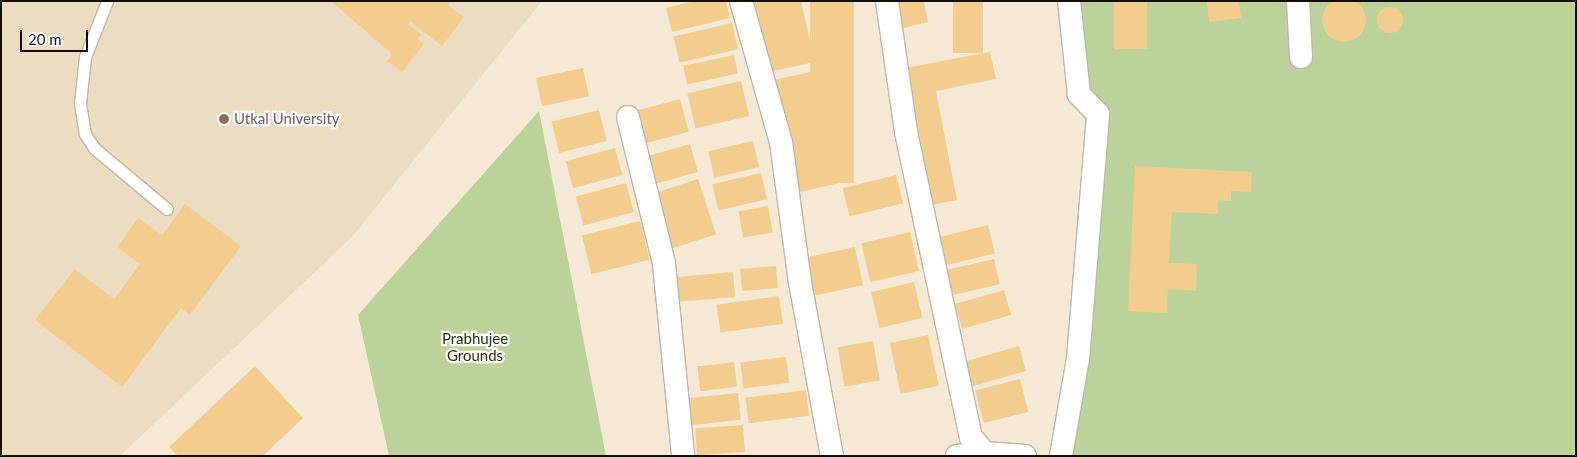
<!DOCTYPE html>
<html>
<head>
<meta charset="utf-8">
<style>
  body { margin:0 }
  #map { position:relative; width:1577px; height:457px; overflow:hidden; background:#f5e9d5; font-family:Lato,sans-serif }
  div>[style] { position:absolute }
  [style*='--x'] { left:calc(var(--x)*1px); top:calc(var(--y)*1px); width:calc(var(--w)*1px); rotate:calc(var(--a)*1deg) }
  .built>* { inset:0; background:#ecddc2 }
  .green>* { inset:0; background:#bbd39b }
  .building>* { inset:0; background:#f2cd8e; transform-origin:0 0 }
  .round { border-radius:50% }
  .roads { filter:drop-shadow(1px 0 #c2b6a3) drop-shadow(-1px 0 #c2b6a3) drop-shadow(0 1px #c2b6a3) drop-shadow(0 -1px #c2b6a3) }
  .service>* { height:11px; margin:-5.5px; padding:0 5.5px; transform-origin:5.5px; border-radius:5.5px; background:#fff }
  .minor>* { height:22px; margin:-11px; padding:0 11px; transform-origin:11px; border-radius:11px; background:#fff }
  .dots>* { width:14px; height:14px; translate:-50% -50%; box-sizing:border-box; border:2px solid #fff; border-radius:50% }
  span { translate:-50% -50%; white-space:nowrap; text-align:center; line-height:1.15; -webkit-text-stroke:4.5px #fff; paint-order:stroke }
  .education-label { font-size:15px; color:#785e54 }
  .left { translate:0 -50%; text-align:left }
  .park-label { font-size:15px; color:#223203 }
  .frame { position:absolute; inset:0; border:2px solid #120e08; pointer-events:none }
  .scale { position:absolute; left:20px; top:30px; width:68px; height:22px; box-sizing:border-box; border:2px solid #120e08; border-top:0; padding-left:6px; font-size:15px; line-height:18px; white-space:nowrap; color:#120e08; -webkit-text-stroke:4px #fff; paint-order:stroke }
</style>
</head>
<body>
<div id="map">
  <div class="built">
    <div style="clip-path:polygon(1px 1px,542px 1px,352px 237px,120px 456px,1px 456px)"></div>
  </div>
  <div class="green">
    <div style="clip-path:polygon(1074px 1px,1576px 1px,1576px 456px,1062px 456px,1102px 126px,1085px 92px)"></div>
    <div style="clip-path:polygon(539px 111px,606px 456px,389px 456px,358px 315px)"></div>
  </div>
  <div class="building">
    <div class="round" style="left:1322px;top:-2px;width:44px;height:44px"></div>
    <div style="clip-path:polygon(331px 1px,451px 1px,448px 5px,464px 17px,442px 46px,410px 21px,408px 25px,421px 34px,418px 39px,424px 44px,402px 72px,387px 61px,392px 54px)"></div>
    <div style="clip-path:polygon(695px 1px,726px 1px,730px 18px,672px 32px,666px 8px)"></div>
    <div style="clip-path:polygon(753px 1px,801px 1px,815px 62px,769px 72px)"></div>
    <div style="left:810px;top:1px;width:44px;height:182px"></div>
    <div style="clip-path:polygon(896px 1px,924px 1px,928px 22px,903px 28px)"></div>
    <div style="left:953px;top:1px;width:30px;height:52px"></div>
    <div style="left:1114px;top:1px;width:33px;height:48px"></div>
    <div style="clip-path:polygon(1207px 1px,1239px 1px,1241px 18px,1209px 22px)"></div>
    <div class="round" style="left:1377px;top:7px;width:26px;height:26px"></div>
    <div style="left:732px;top:23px;width:27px;height:60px;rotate:77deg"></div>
    <div style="clip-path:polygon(990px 52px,996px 79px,936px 91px,957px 200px,932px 205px,905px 68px)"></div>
    <div style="left:734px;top:55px;width:19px;height:52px;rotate:78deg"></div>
    <div style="left:583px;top:68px;width:29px;height:48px;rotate:78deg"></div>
    <div style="left:818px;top:70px;width:115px;height:49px;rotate:77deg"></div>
    <div style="left:741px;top:81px;width:36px;height:55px;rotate:77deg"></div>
    <div style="left:680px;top:99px;width:34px;height:50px;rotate:75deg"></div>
    <div style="left:599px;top:110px;width:32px;height:49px;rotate:76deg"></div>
    <div style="left:753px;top:141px;width:27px;height:46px;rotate:77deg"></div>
    <div style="left:690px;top:144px;width:29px;height:48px;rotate:74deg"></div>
    <div style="left:615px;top:148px;width:28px;height:51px;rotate:75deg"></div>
    <div style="clip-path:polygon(1135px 166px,1252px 172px,1251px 192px,1231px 191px,1231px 201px,1218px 200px,1218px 214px,1172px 212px,1169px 263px,1197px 264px,1196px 291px,1168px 289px,1167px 313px,1128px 311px)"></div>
    <div style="left:761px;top:173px;width:27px;height:50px;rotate:77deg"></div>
    <div style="left:896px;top:175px;width:29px;height:55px;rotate:76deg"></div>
    <div style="left:698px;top:179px;width:58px;height:46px;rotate:72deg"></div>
    <div style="left:626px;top:183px;width:30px;height:52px;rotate:75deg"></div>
    <div style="clip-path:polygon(185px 204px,241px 246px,190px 315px,181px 308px,122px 387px,35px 320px,75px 269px,114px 299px,140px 264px,117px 247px,138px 218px,162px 235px)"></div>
    <div style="left:768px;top:206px;width:27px;height:30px;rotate:80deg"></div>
    <div style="left:640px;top:221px;width:40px;height:60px;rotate:76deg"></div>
    <div style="left:988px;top:225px;width:29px;height:53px;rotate:76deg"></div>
    <div style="left:910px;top:232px;width:40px;height:50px;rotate:77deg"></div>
    <div style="left:855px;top:247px;width:39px;height:49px;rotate:78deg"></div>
    <div style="left:994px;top:259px;width:26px;height:49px;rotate:77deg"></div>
    <div style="left:776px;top:266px;width:22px;height:36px;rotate:85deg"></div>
    <div style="left:733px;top:272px;width:25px;height:57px;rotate:85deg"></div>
    <div style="left:914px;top:282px;width:37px;height:44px;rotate:77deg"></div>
    <div style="left:1004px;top:290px;width:26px;height:51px;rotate:74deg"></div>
    <div style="left:779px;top:296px;width:28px;height:63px;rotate:82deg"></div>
    <div style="left:928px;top:335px;width:52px;height:39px;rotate:78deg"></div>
    <div style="left:873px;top:341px;width:40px;height:36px;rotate:80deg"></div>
    <div style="left:1019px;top:346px;width:26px;height:57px;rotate:74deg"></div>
    <div style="left:786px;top:357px;width:26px;height:46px;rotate:83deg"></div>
    <div style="left:734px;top:362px;width:25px;height:37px;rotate:83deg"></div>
    <div style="clip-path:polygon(255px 366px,303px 418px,263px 456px,178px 456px,169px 447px)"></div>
    <div style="left:1020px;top:379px;width:34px;height:46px;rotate:76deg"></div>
    <div style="left:806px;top:390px;width:26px;height:61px;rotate:83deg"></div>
    <div style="left:738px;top:393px;width:27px;height:49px;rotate:84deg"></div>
    <div style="left:743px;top:425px;width:27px;height:48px;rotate:86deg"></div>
  </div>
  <div class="roads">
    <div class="service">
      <div style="--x:107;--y:1;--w:60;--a:111.4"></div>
      <div style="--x:85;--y:57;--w:46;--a:96.2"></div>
      <div style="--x:80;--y:103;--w:31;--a:81"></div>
      <div style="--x:85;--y:134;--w:17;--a:57"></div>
      <div style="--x:94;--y:148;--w:95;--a:39.9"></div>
    </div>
    <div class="minor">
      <div style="--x:741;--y:1;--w:147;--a:74.2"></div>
      <div style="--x:781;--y:142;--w:141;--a:82.3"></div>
      <div style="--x:800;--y:282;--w:177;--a:79.6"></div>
      <div style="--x:887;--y:1;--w:132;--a:81.7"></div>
      <div style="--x:906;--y:132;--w:312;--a:78"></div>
      <div style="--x:971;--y:437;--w:21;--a:49"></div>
      <div style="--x:985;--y:453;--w:40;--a:4.3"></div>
      <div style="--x:1298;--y:1;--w:56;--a:86.9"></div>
      <div style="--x:628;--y:117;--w:151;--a:76.2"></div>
      <div style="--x:664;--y:264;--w:193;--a:84.3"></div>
      <div style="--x:957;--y:456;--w:28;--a:-6"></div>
      <div style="--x:1061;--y:456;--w:98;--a:-80.1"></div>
      <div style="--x:1078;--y:359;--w:246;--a:-85.3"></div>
      <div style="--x:1098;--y:114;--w:28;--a:-134"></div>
      <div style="--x:1079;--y:94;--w:94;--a:-96.1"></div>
    </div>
  </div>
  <div class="dots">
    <div style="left:224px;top:119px;background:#8d6e63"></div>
  </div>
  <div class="education-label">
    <span class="left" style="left:234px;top:119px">Utkal University</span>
  </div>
  <div class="park-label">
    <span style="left:475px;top:347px">Prabhujee<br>Grounds</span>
  </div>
  <div class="frame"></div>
  <div class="scale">20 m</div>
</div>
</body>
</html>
